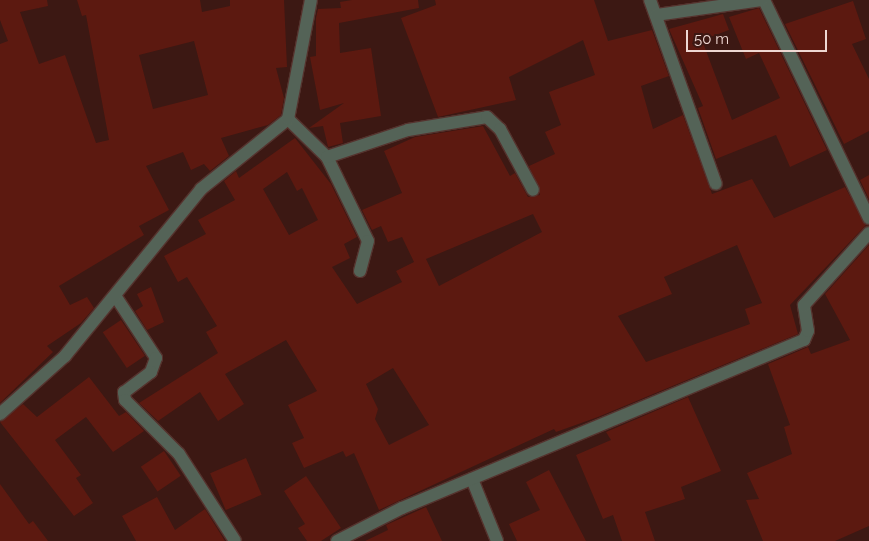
<!DOCTYPE html>
<html>
<head>
<meta charset="utf-8">
<style>
  body { margin:0 }
  #map { position:relative; width:869px; height:541px; overflow:hidden; background:#3c1813; font-family:Raleway,sans-serif }
  div>[style] { position:absolute }
  [style*='--x'] { left:calc(var(--x)*1px); top:calc(var(--y)*1px); width:calc(var(--w)*1px); rotate:calc(var(--a)*1deg) }
  .building>* { inset:0; background:#5c1910; transform-origin:0 0 }
  .roads { filter:drop-shadow(1px 0 #55332e) drop-shadow(-1px 0 #55332e) drop-shadow(0 1px #55332e) drop-shadow(0 -1px #55332e) }
  .street>* { height:12px; margin:-6px; padding:0 6px; transform-origin:6px; border-radius:6px; background:#546357 }
  span { translate:-50% -50%; white-space:nowrap; text-align:center; line-height:1.15; -webkit-text-stroke:4.5px #3c1813; paint-order:stroke }
  .scale { position:absolute; left:686px; top:30px; width:141px; height:22px; box-sizing:border-box; border:2px solid #efd7d2; border-top:0; padding-left:6px; font-size:15px; line-height:18px; white-space:nowrap; color:#efd7d2; -webkit-text-stroke:4px #3c1813; paint-order:stroke }
</style>
</head>
<body>
<div id="map">
  <div class="building">
    <div style="clip-path:polygon(evenodd,0 0,47px 0,48px 6px,20px 12px,39px 64px,65px 55px,96px 143px,109px 140px,86px 15px,82px 16px,77px 0,200px 0,202px 12px,230px 6px,230px 0,284px 0,287px 67px,276px 68px,284px 98px,281px 115px,268px 125px,221px 138px,229px 156px,210px 171px,204px 164px,191px 170px,183px 152px,146px 166px,169px 210px,139px 226px,144px 235px,59px 286px,70px 305px,87px 297px,94px 308px,81px 323px,47px 346px,53px 352px,0 403px,0 44px,8px 41px,0 20px,0 0,194px 41px,208px 95px,153px 109px,139px 55px,194px 41px)"></div>
    <div style="clip-path:polygon(352px 0,418px 0,419px 8px,339px 23px,340px 53px,371px 48px,381px 116px,340px 123px,343px 143px,328px 147px,323px 126px,309px 128px,344px 103px,320px 110px,310px 57px,316px 56px,316px 18px,318px 9px,341px 8px,340px 2px)"></div>
    <div style="clip-path:polygon(evenodd,435px 0,594px 0,608px 41px,652px 30px,669px 76px,641px 86px,653px 129px,683px 115px,712px 194px,752px 179px,774px 218px,845px 187px,866px 225px,790px 305px,798px 334px,598px 417px,556px 432px,554px 429px,379px 510px,354px 453px,346px 457px,343px 451px,304px 468px,292px 443px,304px 438px,288px 405px,317px 391px,286px 340px,225px 374px,244px 404px,218px 421px,200px 392px,158px 421px,139px 403px,218px 353px,206px 332px,217px 326px,187px 277px,178px 282px,164px 256px,206px 234px,198px 220px,235px 200px,224px 181px,236px 171px,239px 178px,295px 138px,331px 184px,357px 237px,344px 244px,350px 258px,332px 267px,357px 304px,402px 282px,396px 271px,414px 262px,402px 237px,388px 242px,381px 226px,372px 230px,362px 210px,402px 193px,384px 151px,415px 137px,483px 126px,510px 176px,515px 173px,528px 197px,540px 195px,529px 166px,555px 154px,545px 132px,561px 125px,549px 92px,595px 75px,583px 40px,509px 77px,516px 100px,438px 117px,401px 18px,436px 5px,435px 0,287px 172px,297px 191px,302px 188px,318px 220px,289px 235px,263px 189px,287px 172px,435px 0,533px 214px,542px 232px,439px 286px,426px 259px,533px 214px,435px 0,737px 245px,762px 303px,745px 309px,750px 324px,646px 362px,618px 316px,672px 294px,664px 277px,737px 245px,435px 0,393px 368px,429px 425px,389px 445px,375px 419px,378px 409px,366px 384px,393px 368px)"></div>
    <div style="clip-path:polygon(853px 1px,866px 39px,852px 44px,869px 79px,869px 131px,844px 144px,785px 24px)"></div>
    <div style="clip-path:polygon(759px 8px,827px 150px,790px 167px,776px 135px,716px 159px,698px 108px,703px 106px,669px 29px,723px 14px,729px 30px,702px 40px,732px 120px,780px 98px,759px 53px,746px 59px,729px 17px)"></div>
    <div style="clip-path:polygon(869px 175px,869px 199px,860px 180px)"></div>
    <div style="clip-path:polygon(869px 245px,869px 526px,835px 541px,763px 541px,746px 500px,759px 499px,747px 473px,792px 454px,784px 427px,790px 425px,768px 364px,808px 347px,811px 354px,850px 340px,825px 294px)"></div>
    <div style="clip-path:polygon(151px 287px,164px 322px,147px 330px,135px 311px,143px 306px,137px 294px)"></div>
    <div style="left:121px;top:320px;width:43px;height:22px;rotate:56deg"></div>
    <div style="clip-path:polygon(89px 377px,119px 416px,126px 412px,144px 431px,113px 452px,86px 417px,55px 440px,81px 475px,76px 478px,93px 503px,74px 516px,0 422px,23px 404px,37px 417px)"></div>
    <div style="clip-path:polygon(688px 397px,721px 471px,681px 487px,685px 499px,645px 512px,655px 541px,622px 541px,613px 515px,603px 519px,576px 455px,611px 440px,606px 432px)"></div>
    <div style="left:164px;top:451px;width:30px;height:28px;rotate:56deg"></div>
    <div style="left:246px;top:458px;width:40px;height:39px;rotate:67deg"></div>
    <div style="clip-path:polygon(549px 470px,586px 541px,517px 541px,509px 524px,540px 510px,526px 482px)"></div>
    <div style="clip-path:polygon(306px 476px,341px 528px,321px 541px,307px 541px,298px 528px,305px 524px,284px 491px)"></div>
    <div style="clip-path:polygon(0 484px,29px 524px,33px 521px,48px 541px,0 541px)"></div>
    <div style="clip-path:polygon(157px 497px,175px 530px,205px 509px,225px 541px,136px 541px,122px 516px)"></div>
    <div style="clip-path:polygon(426px 507px,442px 541px,365px 541px,388px 530px,386px 525px)"></div>
  </div>
  <div class="roads">
    <div class="street">
      <div style="--x:650;--y:0;--w:195;--a:70.3"></div>
      <div style="--x:764;--y:0;--w:242;--a:64.3"></div>
      <div style="--x:656;--y:15;--w:106;--a:-8.1"></div>
      <div style="--x:288;--y:119;--w:54;--a:44.3"></div>
      <div style="--x:327;--y:157;--w:93;--a:64"></div>
      <div style="--x:368;--y:241;--w:31;--a:105"></div>
      <div style="--x:327;--y:157;--w:85;--a:-18.4"></div>
      <div style="--x:408;--y:130;--w:80;--a:-9.3"></div>
      <div style="--x:487;--y:117;--w:18;--a:43"></div>
      <div style="--x:500;--y:129;--w:69;--a:61.6"></div>
      <div style="--x:116;--y:297;--w:73;--a:56.7"></div>
      <div style="--x:156;--y:358;--w:15;--a:110"></div>
      <div style="--x:151;--y:372;--w:34;--a:143"></div>
      <div style="--x:124;--y:392;--w:8;--a:83"></div>
      <div style="--x:125;--y:400;--w:76;--a:45"></div>
      <div style="--x:179;--y:454;--w:103;--a:57.2"></div>
      <div style="--x:0;--y:414;--w:87;--a:-41.7"></div>
      <div style="--x:65;--y:356;--w:215;--a:-50.8"></div>
      <div style="--x:201;--y:189;--w:112;--a:-38.8"></div>
      <div style="--x:288;--y:119;--w:121;--a:-79.1"></div>
      <div style="--x:472;--y:479;--w:67;--a:68"></div>
      <div style="--x:337;--y:541;--w:73;--a:-26.9"></div>
      <div style="--x:402;--y:508;--w:436;--a:-22.7"></div>
      <div style="--x:804;--y:340;--w:10;--a:-66"></div>
      <div style="--x:808;--y:331;--w:26;--a:-99"></div>
      <div style="--x:804;--y:305;--w:97;--a:-47.9"></div>
    </div>
  </div>
  <div class="scale">50 m</div>
</div>
</body>
</html>
